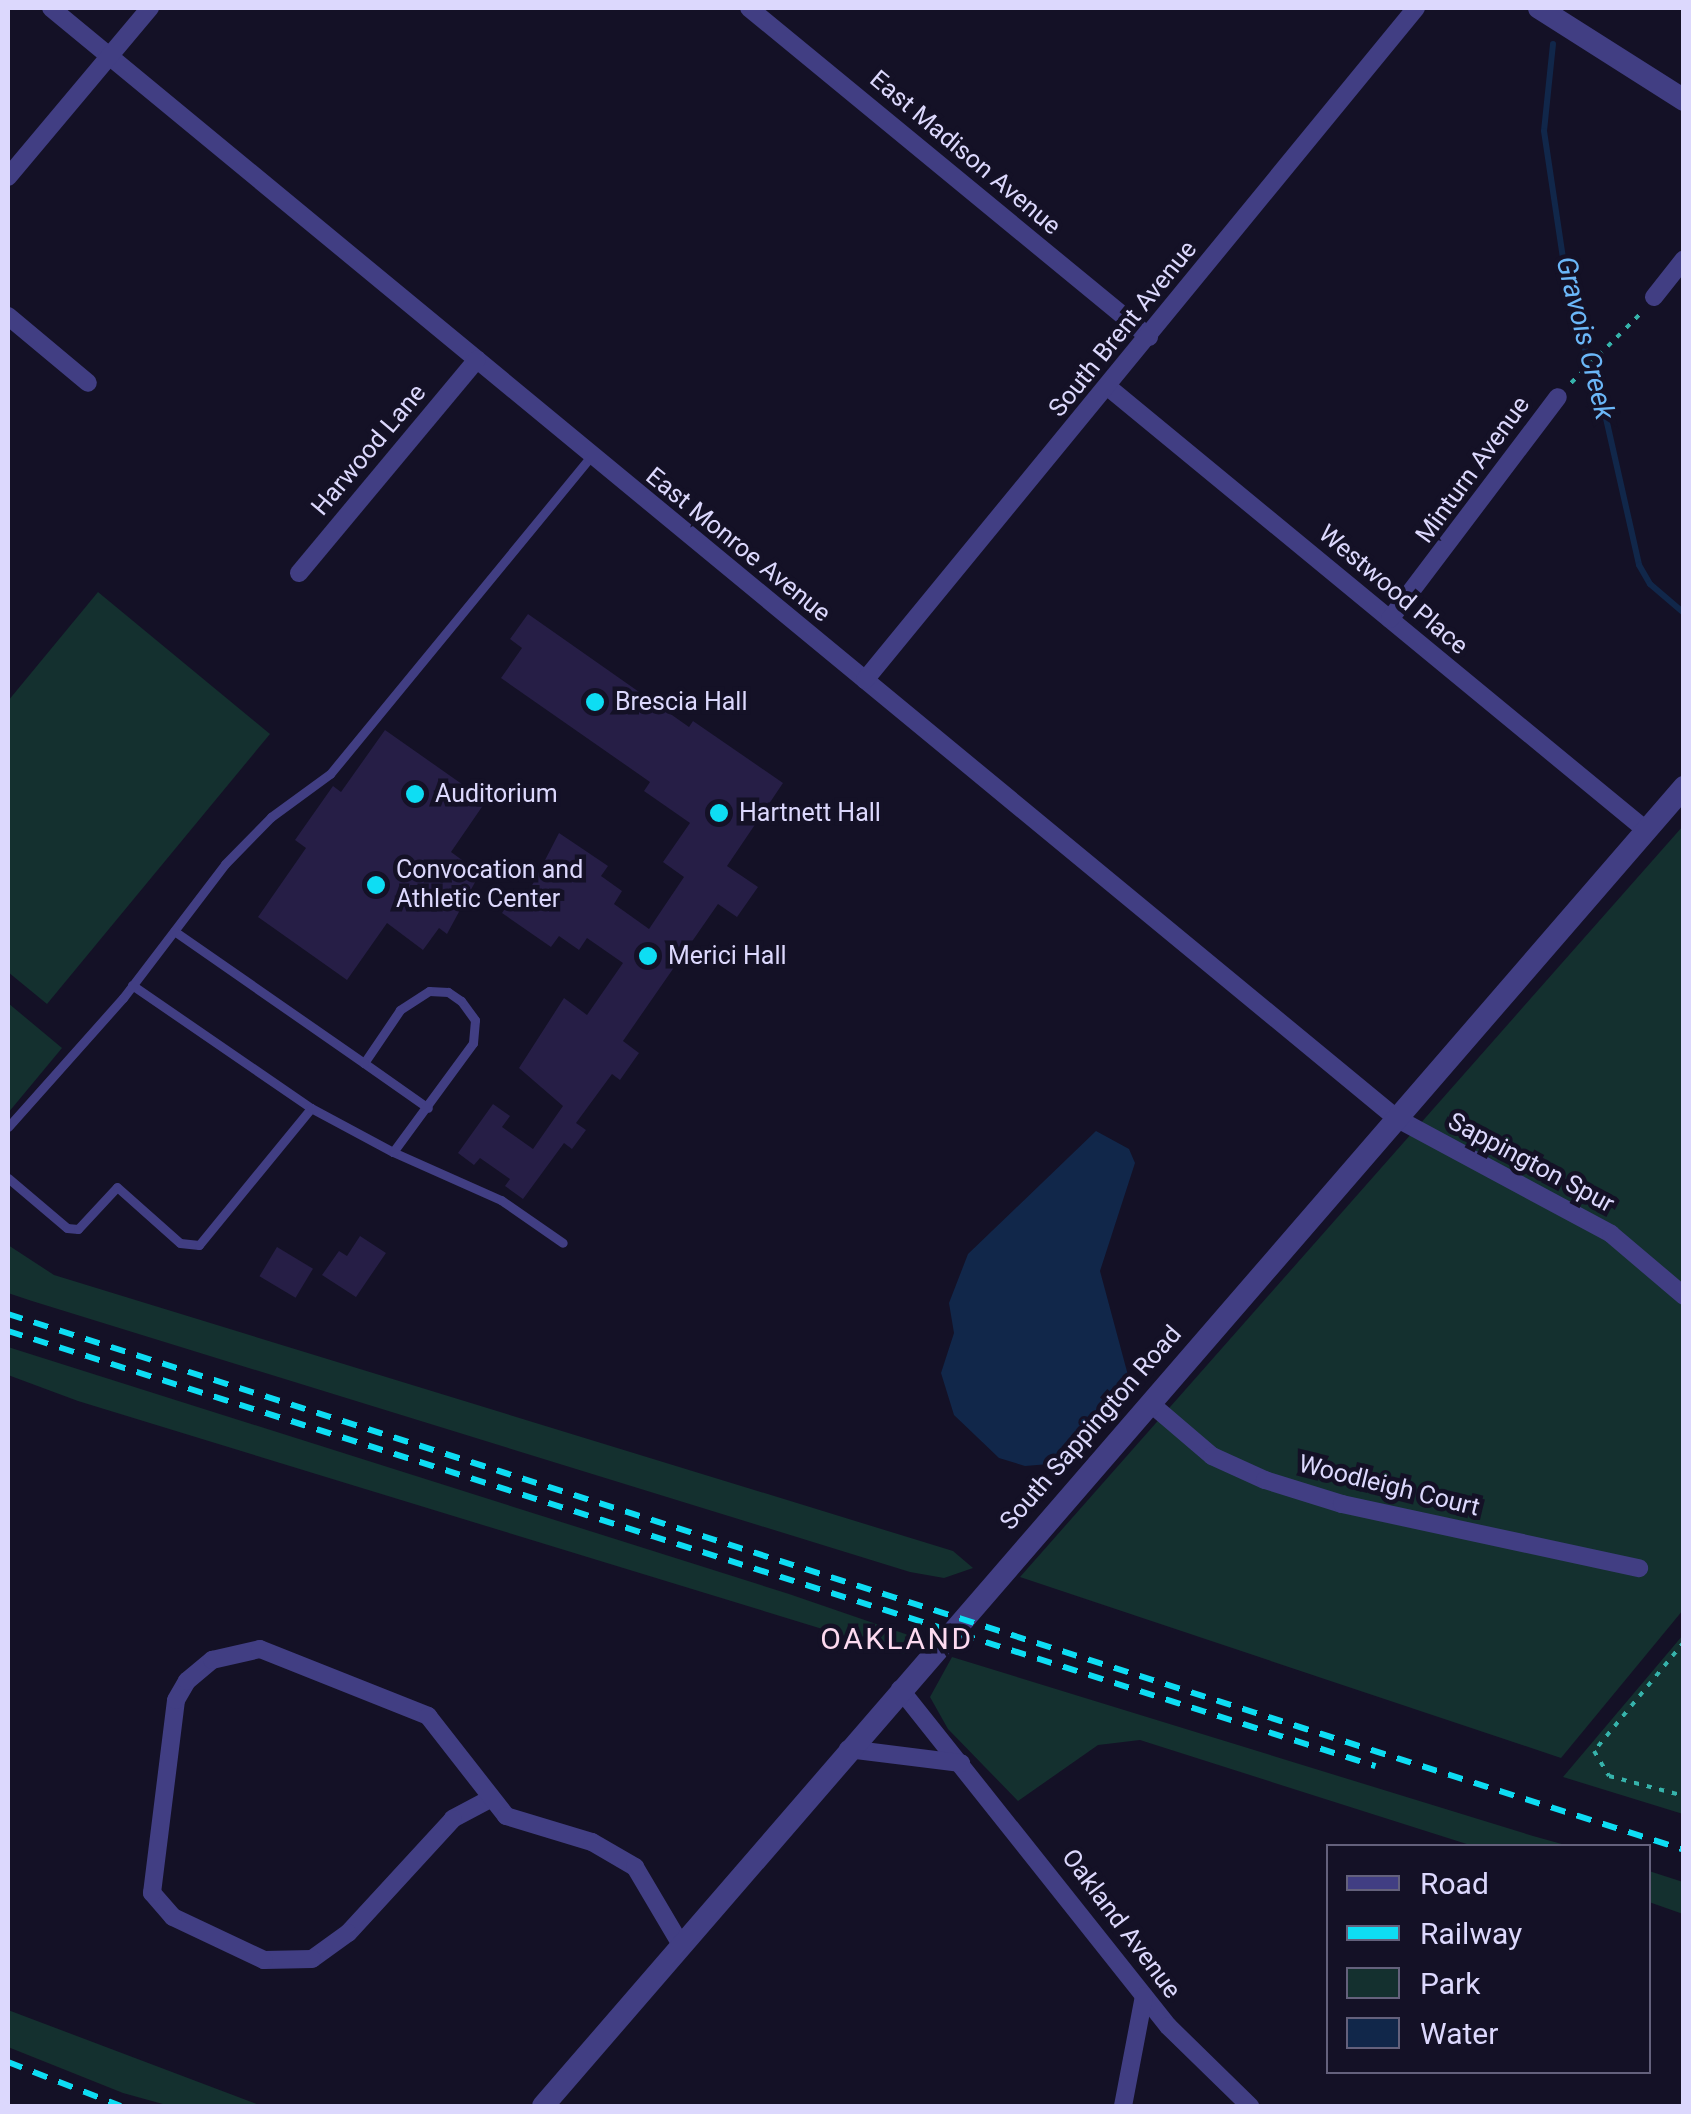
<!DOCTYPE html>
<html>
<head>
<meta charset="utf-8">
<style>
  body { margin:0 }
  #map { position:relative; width:1691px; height:2114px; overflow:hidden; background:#141126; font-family:Roboto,sans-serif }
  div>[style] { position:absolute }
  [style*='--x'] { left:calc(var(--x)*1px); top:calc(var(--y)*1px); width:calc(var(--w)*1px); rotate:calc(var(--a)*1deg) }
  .green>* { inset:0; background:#14302f }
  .water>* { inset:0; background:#11274a }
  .stream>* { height:6px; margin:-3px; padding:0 3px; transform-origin:3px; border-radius:3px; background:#11274a }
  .building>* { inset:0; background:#261e46; transform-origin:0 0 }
  .path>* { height:4px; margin-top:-2px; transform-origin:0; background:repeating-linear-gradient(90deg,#36b3ab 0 5px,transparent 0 13px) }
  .service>* { height:9px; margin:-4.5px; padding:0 4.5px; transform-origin:4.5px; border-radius:4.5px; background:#413e83 }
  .minor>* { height:18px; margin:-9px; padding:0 9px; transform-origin:9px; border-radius:9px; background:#413e83 }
  .tertiary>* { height:22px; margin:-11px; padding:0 11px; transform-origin:11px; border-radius:11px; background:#413e83 }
  .rail>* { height:6px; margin-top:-3px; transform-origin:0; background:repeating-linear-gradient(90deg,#0eddf3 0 15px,transparent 0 27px) }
  .dots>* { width:28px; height:28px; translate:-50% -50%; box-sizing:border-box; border:5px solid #141126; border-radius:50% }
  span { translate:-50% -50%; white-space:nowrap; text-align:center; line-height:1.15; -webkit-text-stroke:9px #141126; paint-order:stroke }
  .street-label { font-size:25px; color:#dcd8fd }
  .poi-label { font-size:25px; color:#dcd8fd }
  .left { translate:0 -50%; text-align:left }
  .water-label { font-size:28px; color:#6bb7f8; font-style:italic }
  .quarter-label { font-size:30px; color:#fddaf0; letter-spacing:2.5px }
  .frame { position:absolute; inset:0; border:10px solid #dcd8fd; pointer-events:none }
  .legend { position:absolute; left:1326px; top:1844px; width:325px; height:230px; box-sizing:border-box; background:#141126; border:2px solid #64617c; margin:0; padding:12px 18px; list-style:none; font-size:30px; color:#dcd8fd }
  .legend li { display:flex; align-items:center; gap:20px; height:50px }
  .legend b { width:50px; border:2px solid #64617c }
</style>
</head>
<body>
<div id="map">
  <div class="green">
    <div style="clip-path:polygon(98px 592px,270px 734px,47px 1004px,8px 972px,8px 701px)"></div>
    <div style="clip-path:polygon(1683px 826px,1683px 1610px,1561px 1758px,1020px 1577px)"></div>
    <div style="clip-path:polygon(8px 1003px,62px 1048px,8px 1113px)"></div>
    <div style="clip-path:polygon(8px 1245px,54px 1275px,953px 1551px,973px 1568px,944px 1578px,910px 1572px,32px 1301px,8px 1293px)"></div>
    <div style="clip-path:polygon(8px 1347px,789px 1594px,917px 1638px,904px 1654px,78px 1401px,8px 1375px)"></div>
    <div style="clip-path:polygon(1683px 1635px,1683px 1814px,1563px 1777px)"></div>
    <div style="clip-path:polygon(952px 1657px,1533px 1836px,1569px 1846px,1473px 1846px,1140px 1740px,1098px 1745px,1018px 1801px,948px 1729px,930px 1697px)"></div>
    <div style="clip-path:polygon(1649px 1871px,1683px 1882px,1683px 1914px,1649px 1902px)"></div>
    <div style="clip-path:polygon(8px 2010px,262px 2106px,170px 2106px,123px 2093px,8px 2047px)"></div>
  </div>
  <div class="water">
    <div style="clip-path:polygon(1096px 1131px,1129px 1149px,1135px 1163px,1100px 1271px,1129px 1379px,1101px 1421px,1068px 1450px,1049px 1464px,1025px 1466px,999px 1458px,954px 1415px,941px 1373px,954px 1333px,949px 1303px,968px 1254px)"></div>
  </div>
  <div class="stream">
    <div style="--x:1553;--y:44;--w:87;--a:95.9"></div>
    <div style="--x:1544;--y:131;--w:175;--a:81.5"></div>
    <div style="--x:1570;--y:304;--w:97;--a:71.4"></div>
    <div style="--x:1601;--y:396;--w:173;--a:77.3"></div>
    <div style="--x:1639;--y:565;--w:22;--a:60"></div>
    <div style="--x:1650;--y:584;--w:45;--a:40.5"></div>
  </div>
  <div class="building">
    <div style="clip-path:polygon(528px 614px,689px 727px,693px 721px,783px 783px,727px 866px,758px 887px,737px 917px,718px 904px,623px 1041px,639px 1053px,620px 1080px,612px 1074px,576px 1123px,586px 1130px,572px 1149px,564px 1143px,523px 1199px,505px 1186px,510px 1179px,480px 1158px,474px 1165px,458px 1153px,493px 1104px,510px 1116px,502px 1127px,533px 1149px,563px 1106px,519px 1068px,564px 998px,587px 1015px,623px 963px,587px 938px,579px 950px,559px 936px,551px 947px,502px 913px,517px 891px,526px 897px,559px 833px,608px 866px,601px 876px,622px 891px,614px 904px,649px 929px,684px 877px,663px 862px,690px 823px,644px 791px,650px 782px,501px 678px,522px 648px,510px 639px)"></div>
    <div style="clip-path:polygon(385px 730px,486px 801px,451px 852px,480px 873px,447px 934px,439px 928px,423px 950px,387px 923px,347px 980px,258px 917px,306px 848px,295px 840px,333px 786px,341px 792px)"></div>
    <div style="clip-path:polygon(360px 1236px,386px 1253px,356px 1297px,322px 1275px,339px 1251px,347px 1256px)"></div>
    <div style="left:277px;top:1247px;width:42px;height:34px;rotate:31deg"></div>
  </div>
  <div class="path">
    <div style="--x:1571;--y:383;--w:100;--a:-45"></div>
    <div style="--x:1684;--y:1642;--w:141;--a:129.5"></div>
    <div style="--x:1594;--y:1751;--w:29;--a:59"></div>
    <div style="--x:1609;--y:1776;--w:78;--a:14.9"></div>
  </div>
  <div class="service">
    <div style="--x:132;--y:985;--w:217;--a:34.5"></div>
    <div style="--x:364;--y:1063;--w:78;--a:35.1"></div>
    <div style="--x:8;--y:1127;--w:173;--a:-48.3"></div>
    <div style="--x:123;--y:998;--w:168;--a:-52.7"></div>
    <div style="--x:225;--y:864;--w:66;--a:-45.6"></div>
    <div style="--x:271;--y:817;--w:73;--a:-36.1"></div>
    <div style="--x:330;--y:774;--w:410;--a:-50.6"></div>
    <div style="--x:393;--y:1152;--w:118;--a:24"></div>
    <div style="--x:501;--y:1200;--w:75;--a:34.7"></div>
    <div style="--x:8;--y:1178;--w:77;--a:40.3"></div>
    <div style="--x:67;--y:1228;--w:11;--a:5"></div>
    <div style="--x:78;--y:1229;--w:57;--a:-47.1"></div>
    <div style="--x:117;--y:1187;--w:84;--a:41.6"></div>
    <div style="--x:180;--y:1243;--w:19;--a:6"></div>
    <div style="--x:199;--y:1245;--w:177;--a:-50.7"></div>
    <div style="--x:311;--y:1108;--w:93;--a:28.2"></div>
    <div style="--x:393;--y:1152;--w:135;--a:-53.7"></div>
    <div style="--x:473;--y:1043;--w:23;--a:-85"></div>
    <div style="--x:475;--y:1020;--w:24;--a:-126"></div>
    <div style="--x:461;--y:1001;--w:16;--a:-145"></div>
    <div style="--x:448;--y:992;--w:19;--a:-177"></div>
    <div style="--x:429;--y:991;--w:35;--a:147"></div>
    <div style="--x:400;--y:1010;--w:64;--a:124.2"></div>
    <div style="--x:364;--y:1063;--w:231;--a:-145.2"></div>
  </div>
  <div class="minor">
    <div style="--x:51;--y:8;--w:1744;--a:39.53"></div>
    <div style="--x:1396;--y:1118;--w:244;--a:28.3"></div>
    <div style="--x:1611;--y:1234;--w:96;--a:40.3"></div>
    <div style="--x:749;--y:8;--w:518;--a:39.44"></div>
    <div style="--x:8;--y:177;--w:221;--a:-50"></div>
    <div style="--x:1654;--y:297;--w:48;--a:-51.7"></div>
    <div style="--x:8;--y:316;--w:104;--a:39.9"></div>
    <div style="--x:1108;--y:387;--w:698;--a:39.48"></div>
    <div style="--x:299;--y:573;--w:278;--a:-50.2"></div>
    <div style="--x:1390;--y:619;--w:278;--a:-52.9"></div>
    <div style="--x:865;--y:680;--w:869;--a:-50.65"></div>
    <div style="--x:1150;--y:1403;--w:82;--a:40.5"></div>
    <div style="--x:1212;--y:1456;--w:58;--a:24.4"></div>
    <div style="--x:1265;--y:1480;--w:81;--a:17.3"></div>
    <div style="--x:1342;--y:1504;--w:304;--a:12.2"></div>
    <div style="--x:900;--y:1689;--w:431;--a:51.5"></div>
    <div style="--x:1168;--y:2026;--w:115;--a:44.3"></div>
    <div style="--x:848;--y:1749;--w:114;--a:7.1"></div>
    <div style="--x:488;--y:1800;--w:40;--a:152"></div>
    <div style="--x:453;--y:1819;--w:155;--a:132.6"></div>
    <div style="--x:348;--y:1933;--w:44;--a:144.2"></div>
    <div style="--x:312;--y:1959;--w:48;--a:178.8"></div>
    <div style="--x:264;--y:1960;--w:101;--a:-154.7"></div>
    <div style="--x:173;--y:1917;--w:32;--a:-131"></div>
    <div style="--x:152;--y:1893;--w:194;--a:-82.9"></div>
    <div style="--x:176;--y:1700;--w:22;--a:-60"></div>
    <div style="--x:187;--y:1681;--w:33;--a:-40"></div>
    <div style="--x:212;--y:1660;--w:49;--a:-12.9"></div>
    <div style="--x:260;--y:1649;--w:181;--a:21.7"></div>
    <div style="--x:428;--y:1716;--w:127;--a:52"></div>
    <div style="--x:506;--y:1816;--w:90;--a:16.8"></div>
    <div style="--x:592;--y:1842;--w:50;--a:30.2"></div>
    <div style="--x:635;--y:1867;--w:88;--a:59.4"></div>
    <div style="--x:1123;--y:2106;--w:112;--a:-79.2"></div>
  </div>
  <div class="tertiary">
    <div style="--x:1539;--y:8;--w:172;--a:32.4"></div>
    <div style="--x:543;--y:2106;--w:1744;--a:-49.14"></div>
  </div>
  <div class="rail">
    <div style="--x:8;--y:1314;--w:1760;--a:17.73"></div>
    <div style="--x:8;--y:1331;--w:1435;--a:17.65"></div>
    <div style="--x:8;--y:2062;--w:121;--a:21.3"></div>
  </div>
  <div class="dots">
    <div style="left:595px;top:702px;background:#0eddf3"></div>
    <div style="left:415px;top:794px;background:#0eddf3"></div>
    <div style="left:719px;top:813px;background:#0eddf3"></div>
    <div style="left:376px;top:885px;background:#0eddf3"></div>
    <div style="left:648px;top:956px;background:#0eddf3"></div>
  </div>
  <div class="street-label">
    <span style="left:965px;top:153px;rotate:40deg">East Madison Avenue</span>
    <span style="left:1123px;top:329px;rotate:-51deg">South Brent Avenue</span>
    <span style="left:369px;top:450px;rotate:-50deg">Harwood Lane</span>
    <span style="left:1473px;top:470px;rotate:-54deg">Minturn Avenue</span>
    <span style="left:738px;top:545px;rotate:39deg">East Monroe Avenue</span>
    <span style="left:1393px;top:590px;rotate:40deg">Westwood Place</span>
    <span style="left:1531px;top:1163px;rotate:28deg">Sappington Spur</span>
    <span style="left:1091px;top:1428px;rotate:-49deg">South Sappington Road</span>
    <span style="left:1389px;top:1486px;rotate:14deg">Woodleigh Court</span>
    <span style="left:1121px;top:1924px;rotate:53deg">Oakland Avenue</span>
  </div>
  <div class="poi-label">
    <span class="left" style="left:615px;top:702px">Brescia Hall</span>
    <span class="left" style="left:435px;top:794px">Auditorium</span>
    <span class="left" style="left:739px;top:813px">Hartnett Hall</span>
    <span class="left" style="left:396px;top:885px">Convocation and<br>Athletic Center</span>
    <span class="left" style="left:668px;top:956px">Merici Hall</span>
  </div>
  <div class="water-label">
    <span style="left:1585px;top:338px;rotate:76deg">Gravois Creek</span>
  </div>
  <div class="quarter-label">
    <span style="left:897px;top:1639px">OAKLAND</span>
  </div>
  <div class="frame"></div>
  <ul class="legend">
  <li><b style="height:12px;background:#413e83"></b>Road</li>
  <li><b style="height:12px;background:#0eddf3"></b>Railway</li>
  <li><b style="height:28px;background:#14302f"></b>Park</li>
  <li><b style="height:28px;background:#11274a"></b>Water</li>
  </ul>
</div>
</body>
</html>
